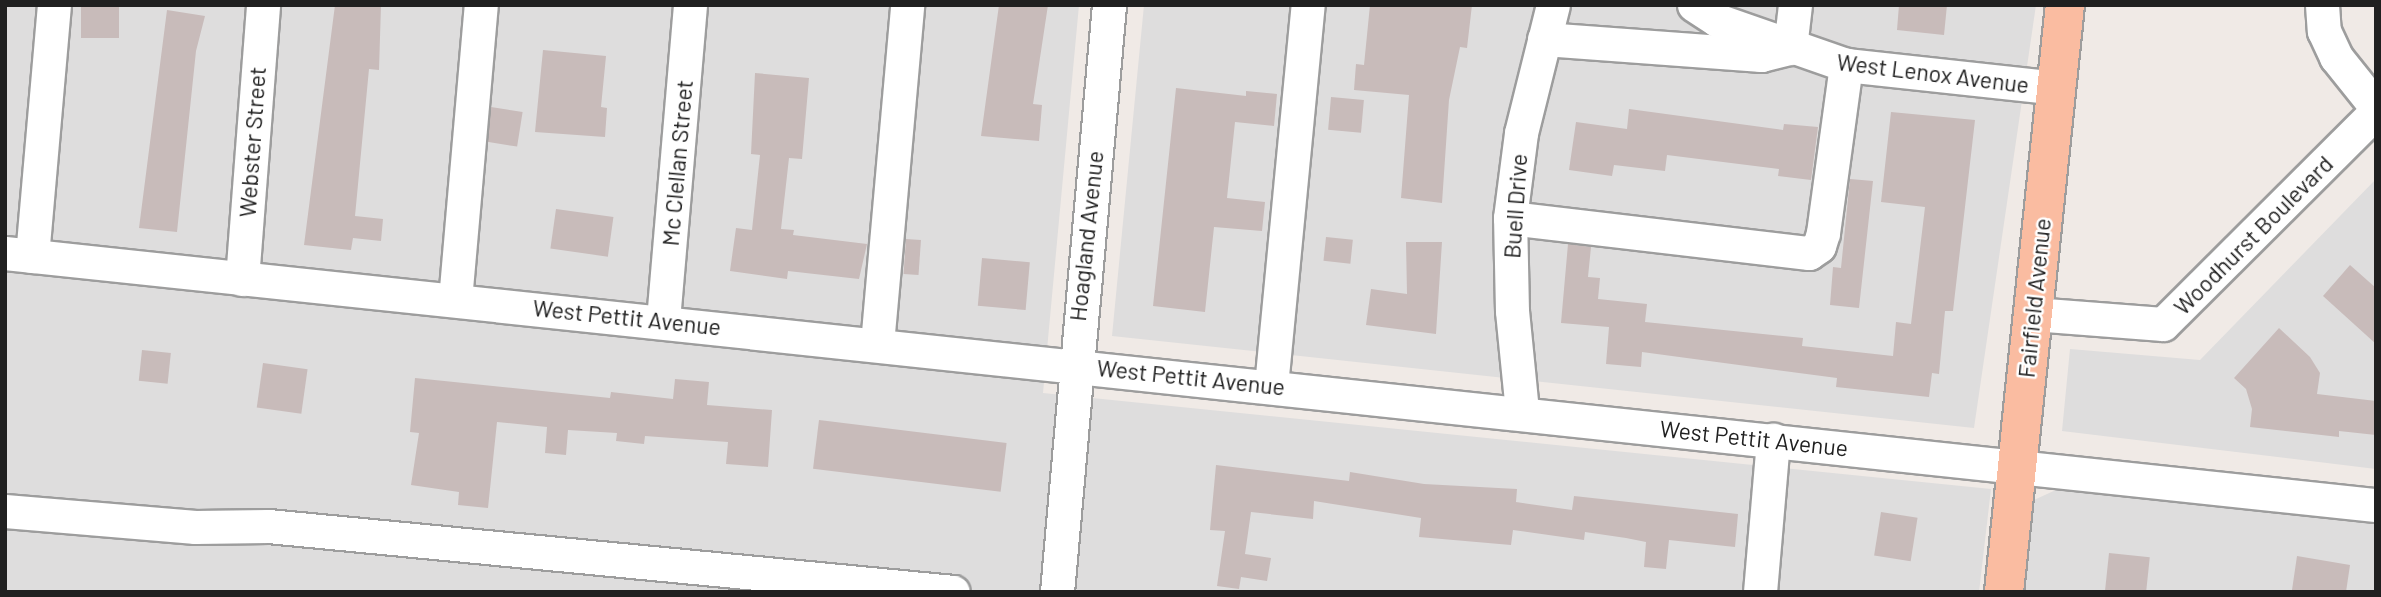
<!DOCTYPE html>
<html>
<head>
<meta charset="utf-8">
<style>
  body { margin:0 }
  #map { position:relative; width:2381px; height:597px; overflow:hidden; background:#f0eae6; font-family:Barlow,sans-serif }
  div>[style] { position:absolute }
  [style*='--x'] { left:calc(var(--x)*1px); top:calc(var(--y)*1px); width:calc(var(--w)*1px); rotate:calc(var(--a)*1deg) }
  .residential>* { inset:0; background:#dedddd }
  .building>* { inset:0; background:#c8bbba; transform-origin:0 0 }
  .roads { filter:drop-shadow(2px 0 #9d9d9d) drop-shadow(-2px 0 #9d9d9d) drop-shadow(0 2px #9d9d9d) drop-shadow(0 -2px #9d9d9d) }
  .minor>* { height:33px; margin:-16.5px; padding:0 16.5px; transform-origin:16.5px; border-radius:16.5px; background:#fff }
  .major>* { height:38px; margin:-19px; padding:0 19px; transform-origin:19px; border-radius:19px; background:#fabca1 }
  span { translate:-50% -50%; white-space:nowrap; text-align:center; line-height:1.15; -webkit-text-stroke:5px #fff; paint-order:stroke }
  .street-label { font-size:23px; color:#202020 }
  .frame { position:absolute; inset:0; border:7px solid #202020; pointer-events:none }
</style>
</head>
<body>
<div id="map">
  <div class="residential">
    <div style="clip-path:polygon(5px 5px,1079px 5px,1043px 393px,1991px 489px,1979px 592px,5px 592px)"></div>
    <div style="clip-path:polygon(1144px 5px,2036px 5px,1974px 428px,1112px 336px)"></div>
    <div style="clip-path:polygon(2376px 179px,2376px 469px,2062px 431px,2070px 349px,2200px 360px)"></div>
    <div style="clip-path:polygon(2058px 489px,2376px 522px,2376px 592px,2024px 592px,2034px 500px)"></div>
  </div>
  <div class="building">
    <div style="left:81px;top:5px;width:38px;height:33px"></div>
    <div style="clip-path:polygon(335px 5px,381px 5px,379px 70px,369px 69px,355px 216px,383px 219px,381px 241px,353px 238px,351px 250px,304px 245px)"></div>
    <div style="clip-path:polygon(999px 5px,1048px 5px,1033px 104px,1042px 105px,1039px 141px,981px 136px)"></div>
    <div style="clip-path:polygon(1370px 5px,1472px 5px,1467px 48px,1460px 47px,1449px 100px,1442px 203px,1401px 198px,1409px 95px,1354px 90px,1356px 64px,1364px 65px)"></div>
    <div style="clip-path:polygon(1899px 5px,1947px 5px,1944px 35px,1897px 30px)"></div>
    <div style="clip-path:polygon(167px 10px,205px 16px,196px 51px,177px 232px,139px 228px)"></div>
    <div style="clip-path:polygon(543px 50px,606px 56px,601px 107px,607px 108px,605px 137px,535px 132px)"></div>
    <div style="clip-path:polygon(755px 73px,809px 78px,802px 159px,789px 158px,781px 229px,794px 230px,793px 235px,867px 244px,859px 279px,788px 271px,787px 279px,730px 271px,736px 228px,752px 230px,760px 155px,751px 154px)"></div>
    <div style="clip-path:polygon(1176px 88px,1246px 96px,1246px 91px,1277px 94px,1274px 126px,1235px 122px,1227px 198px,1265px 202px,1262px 231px,1214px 227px,1205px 312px,1153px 306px)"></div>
    <div style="left:1331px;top:97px;width:33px;height:33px;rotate:5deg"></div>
    <div style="left:491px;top:107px;width:32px;height:35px;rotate:9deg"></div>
    <div style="clip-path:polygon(1629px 109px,1783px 130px,1784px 124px,1818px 127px,1811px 180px,1778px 176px,1779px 169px,1667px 155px,1665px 171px,1614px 165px,1612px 176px,1569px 170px,1576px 122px,1627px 129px)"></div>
    <div style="clip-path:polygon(1891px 112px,1975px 120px,1953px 311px,1945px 311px,1939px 374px,1932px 373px,1929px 397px,1836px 387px,1837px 378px,1642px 352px,1641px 367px,1606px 364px,1609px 327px,1561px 323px,1568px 244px,1591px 247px,1588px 277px,1600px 278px,1598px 299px,1647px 304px,1645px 322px,1803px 338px,1802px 346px,1893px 356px,1896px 322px,1911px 324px,1925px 207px,1881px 202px)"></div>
    <div style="clip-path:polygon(1850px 179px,1873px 181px,1859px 308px,1830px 305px,1833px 267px,1841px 268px)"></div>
    <div style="left:556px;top:209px;width:58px;height:40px;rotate:8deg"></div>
    <div style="left:1326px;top:237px;width:27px;height:24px;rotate:6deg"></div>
    <div style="left:906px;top:239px;width:15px;height:35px;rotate:4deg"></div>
    <div style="clip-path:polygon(1406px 242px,1442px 242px,1436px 334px,1366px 325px,1371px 289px,1407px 294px)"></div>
    <div style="left:982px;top:258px;width:48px;height:48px;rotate:5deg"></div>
    <div style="clip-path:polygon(2350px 265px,2376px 288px,2376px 344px,2323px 296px)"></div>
    <div style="clip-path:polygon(2279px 328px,2310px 357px,2320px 373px,2317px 394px,2376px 401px,2376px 435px,2339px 431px,2339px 437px,2250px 427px,2252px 409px,2246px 389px,2234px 378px)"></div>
    <div style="left:142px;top:350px;width:29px;height:31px;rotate:6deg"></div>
    <div style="left:263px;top:363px;width:45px;height:45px;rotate:8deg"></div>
    <div style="clip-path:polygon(415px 378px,610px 398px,611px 392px,673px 399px,675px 379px,709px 382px,707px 405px,772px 410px,768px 467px,726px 464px,728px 442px,645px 436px,644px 444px,616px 441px,617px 433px,568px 430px,566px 455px,545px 453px,547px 427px,497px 422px,488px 508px,458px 505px,459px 492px,411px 485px,419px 433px,410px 432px)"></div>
    <div style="left:819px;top:420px;width:189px;height:49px;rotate:7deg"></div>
    <div style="clip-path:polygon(1216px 465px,1349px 481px,1350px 472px,1424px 484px,1517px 489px,1516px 502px,1572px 510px,1574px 496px,1738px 514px,1735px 547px,1669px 540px,1666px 569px,1644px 567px,1646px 542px,1626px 538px,1585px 532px,1584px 540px,1513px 530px,1511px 545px,1419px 537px,1421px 518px,1314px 501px,1313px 519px,1251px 512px,1245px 554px,1271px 558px,1267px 581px,1241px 577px,1239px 589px,1217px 586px,1225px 531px,1210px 530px)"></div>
    <div style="left:1881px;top:512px;width:37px;height:44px;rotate:9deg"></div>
    <div style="left:2109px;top:553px;width:41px;height:39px;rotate:6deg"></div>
    <div style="clip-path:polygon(2297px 556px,2350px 565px,2346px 592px,2292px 590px)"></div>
  </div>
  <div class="roads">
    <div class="minor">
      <div style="--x:1694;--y:5;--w:27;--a:33"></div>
      <div style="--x:1717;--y:20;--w:137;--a:19.2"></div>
      <div style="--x:1846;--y:65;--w:212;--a:6.2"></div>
      <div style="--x:2322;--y:5;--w:26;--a:86"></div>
      <div style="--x:2324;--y:31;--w:29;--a:65"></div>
      <div style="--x:2336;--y:57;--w:64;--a:51.3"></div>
      <div style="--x:1544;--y:39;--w:218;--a:4.2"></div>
      <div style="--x:1761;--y:55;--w:30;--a:-14"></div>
      <div style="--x:1790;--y:48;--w:43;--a:-83.4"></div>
      <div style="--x:1510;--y:218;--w:301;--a:6.7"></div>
      <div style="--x:1809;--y:253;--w:12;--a:-35"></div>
      <div style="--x:1819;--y:246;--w:14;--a:-73"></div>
      <div style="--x:1823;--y:233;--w:170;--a:-82.2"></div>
      <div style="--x:5;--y:253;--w:2384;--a:6.07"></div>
      <div style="--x:32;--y:256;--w:252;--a:-85"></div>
      <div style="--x:242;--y:279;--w:275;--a:-85.6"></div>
      <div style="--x:455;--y:300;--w:296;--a:-85"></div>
      <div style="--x:2033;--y:314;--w:130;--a:4.4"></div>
      <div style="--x:2163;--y:324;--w:301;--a:-44.9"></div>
      <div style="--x:663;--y:320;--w:316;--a:-85.1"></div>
      <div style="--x:877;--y:344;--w:340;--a:-84.9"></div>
      <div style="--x:1271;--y:386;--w:383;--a:-84.5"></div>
      <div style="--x:1522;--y:411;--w:100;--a:-95.7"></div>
      <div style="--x:1512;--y:311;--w:93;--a:-91.2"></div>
      <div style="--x:1510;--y:218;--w:86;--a:-82.6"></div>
      <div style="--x:1521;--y:133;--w:132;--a:-76"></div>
      <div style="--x:5;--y:511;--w:191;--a:4.8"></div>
      <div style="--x:195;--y:527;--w:73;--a:-0.8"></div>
      <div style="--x:268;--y:526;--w:688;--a:5.5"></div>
      <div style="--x:1057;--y:592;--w:589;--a:-84.94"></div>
      <div style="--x:1760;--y:592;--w:153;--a:-85.1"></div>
    </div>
    <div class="major">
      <div style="--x:2004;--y:592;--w:590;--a:-84.07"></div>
    </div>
  </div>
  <div class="street-label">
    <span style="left:1933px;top:73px;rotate:7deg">West Lenox Avenue</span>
    <span style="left:252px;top:142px;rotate:-86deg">Webster Street</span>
    <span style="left:677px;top:163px;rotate:-85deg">Mc Clellan Street</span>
    <span style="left:1515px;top:206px;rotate:-86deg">Buell Drive</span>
    <span style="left:2253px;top:235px;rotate:-45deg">Woodhurst Boulevard</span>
    <span style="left:1086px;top:236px;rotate:-84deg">Hoagland Avenue</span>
    <span style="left:2034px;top:298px;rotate:-84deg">Fairfield Avenue</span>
    <span style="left:627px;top:317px;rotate:6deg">West Pettit Avenue</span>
    <span style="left:1191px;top:377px;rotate:6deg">West Pettit Avenue</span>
    <span style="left:1754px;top:438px;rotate:6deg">West Pettit Avenue</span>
  </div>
  <div class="frame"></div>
</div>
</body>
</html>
